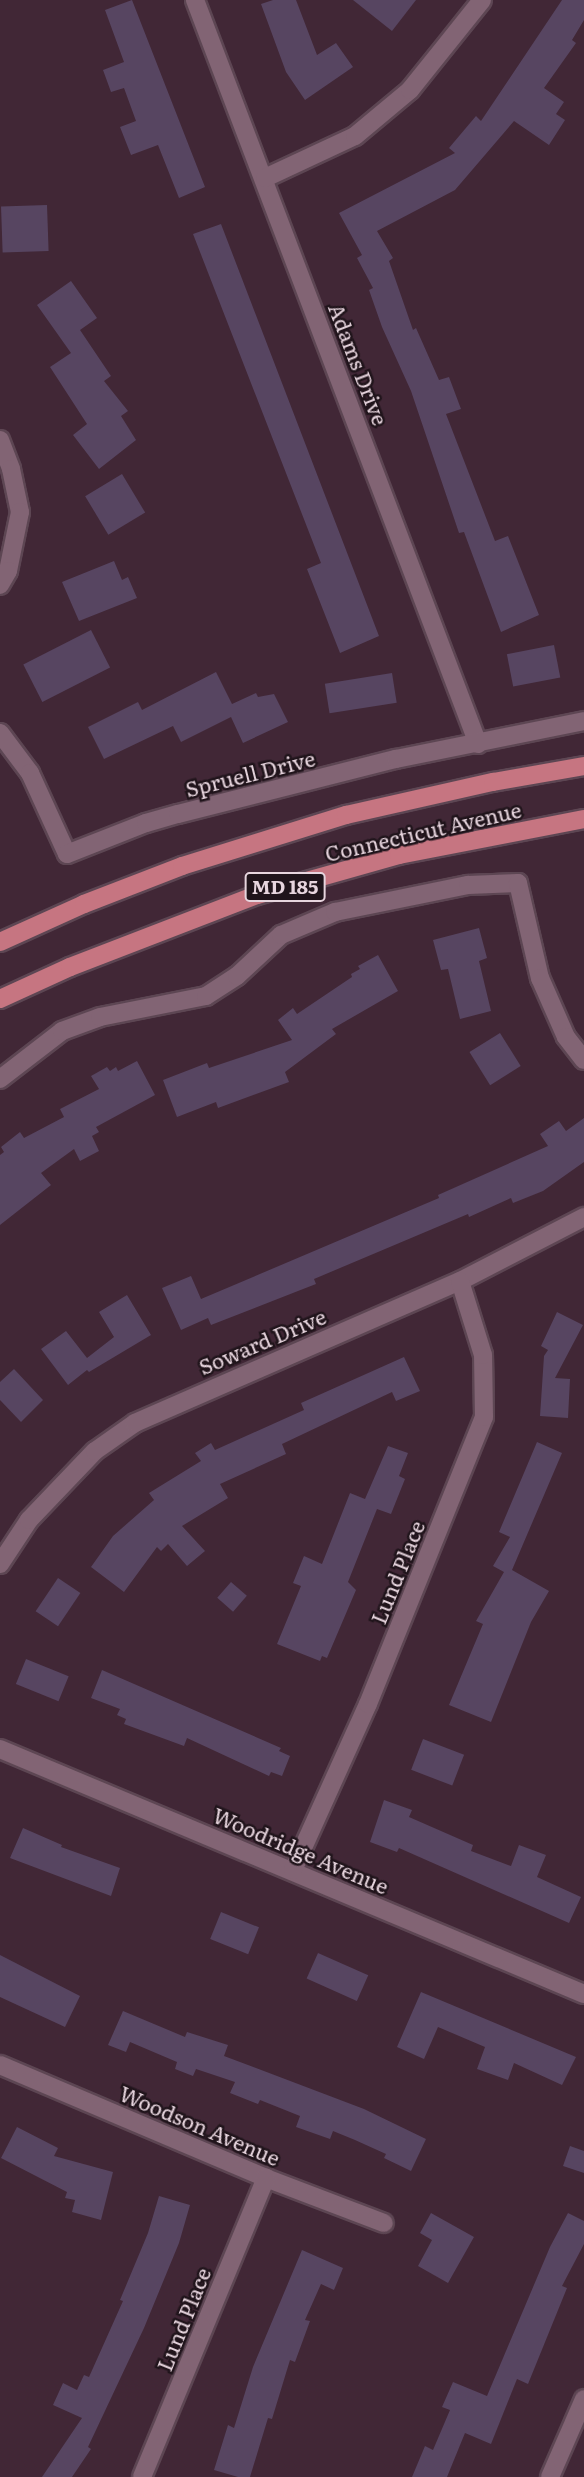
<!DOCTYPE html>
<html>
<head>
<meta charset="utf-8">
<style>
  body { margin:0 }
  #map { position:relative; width:584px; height:2477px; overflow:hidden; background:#412736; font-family:Literata,serif }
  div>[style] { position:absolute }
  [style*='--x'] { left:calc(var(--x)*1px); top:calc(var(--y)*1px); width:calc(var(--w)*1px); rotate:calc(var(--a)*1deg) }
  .building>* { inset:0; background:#574561; transform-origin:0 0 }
  .roads { filter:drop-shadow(2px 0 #5d4653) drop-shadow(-2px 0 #5d4653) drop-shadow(0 2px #5d4653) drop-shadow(0 -2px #5d4653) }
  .minor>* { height:18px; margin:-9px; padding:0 9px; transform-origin:9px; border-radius:9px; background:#826474 }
  .major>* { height:18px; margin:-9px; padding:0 9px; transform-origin:9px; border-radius:9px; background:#c67581 }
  span { translate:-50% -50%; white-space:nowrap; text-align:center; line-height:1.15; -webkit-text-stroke:5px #20141b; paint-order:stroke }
  .shield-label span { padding:2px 5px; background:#20141b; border:2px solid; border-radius:5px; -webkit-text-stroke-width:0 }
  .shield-label { font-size:19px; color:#e7d5de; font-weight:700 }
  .street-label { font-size:21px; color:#e7d5de }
</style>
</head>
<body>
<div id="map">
  <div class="building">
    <div style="clip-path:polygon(132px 0,205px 187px,179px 198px,158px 145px,131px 155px,120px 127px,136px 121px,124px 88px,111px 92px,103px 70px,124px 62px,105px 10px)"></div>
    <div style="clip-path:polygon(273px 0,296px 0,317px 55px,336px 43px,353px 67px,305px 100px,286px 72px,261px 4px)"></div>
    <div style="clip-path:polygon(353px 0,416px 0,392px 31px)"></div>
    <div style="clip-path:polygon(562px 0,584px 0,584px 20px,572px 40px,576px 43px,544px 88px,564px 102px,556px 114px,565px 120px,549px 145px,514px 121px,455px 190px,377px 231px,393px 258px,389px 261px,413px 330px,416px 328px,439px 380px,449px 377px,461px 409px,446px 414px,495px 541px,508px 536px,539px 615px,501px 632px,464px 532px,459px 533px,411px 391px,382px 327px,369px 290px,373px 288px,357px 258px,362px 255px,339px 213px,455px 153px,449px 148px,476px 116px,481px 121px)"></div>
    <div style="left:47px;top:205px;width:46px;height:46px;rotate:88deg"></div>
    <div style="clip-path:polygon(221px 224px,379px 636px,340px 653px,307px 569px,321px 563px,193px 234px)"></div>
    <div style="clip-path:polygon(71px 281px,97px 318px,80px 330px,111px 376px,104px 381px,128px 411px,121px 416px,136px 440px,99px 469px,73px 435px,87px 424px,50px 367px,71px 353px,37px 305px)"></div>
    <div style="left:122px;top:474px;width:45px;height:43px;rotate:59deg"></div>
    <div style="clip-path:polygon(114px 561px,122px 580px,128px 577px,137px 598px,79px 621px,62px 582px)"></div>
    <div style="left:91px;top:630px;width:42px;height:76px;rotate:63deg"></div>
    <div style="left:554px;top:645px;width:33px;height:48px;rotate:79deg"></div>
    <div style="clip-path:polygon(216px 672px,232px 704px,256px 693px,258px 697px,274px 694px,288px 722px,243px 743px,231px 717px,181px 742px,173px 726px,104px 759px,88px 727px,138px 702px,142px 710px)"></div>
    <div style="left:392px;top:673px;width:30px;height:68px;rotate:81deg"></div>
    <div style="clip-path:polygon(479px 928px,487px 958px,479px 961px,491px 1011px,460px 1019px,448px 969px,441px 970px,433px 940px)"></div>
    <div style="clip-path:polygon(378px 955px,398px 991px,332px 1029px,336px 1034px,285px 1072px,289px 1082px,218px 1108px,216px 1102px,177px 1117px,163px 1080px,207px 1063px,209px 1068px,292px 1040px,278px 1020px,293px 1008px,297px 1014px,352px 977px,351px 974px,360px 969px,358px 966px)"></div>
    <div style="left:500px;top:1033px;width:39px;height:36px;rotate:58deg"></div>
    <div style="clip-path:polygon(137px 1061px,155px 1095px,96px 1127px,99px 1132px,92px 1136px,99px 1151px,80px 1161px,74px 1149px,41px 1173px,51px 1185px,0 1225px,0 1155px,4px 1152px,1px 1147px,20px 1132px,24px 1138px,64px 1117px,60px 1109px,99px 1089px,91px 1076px,107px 1067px,110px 1071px,116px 1067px,118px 1071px)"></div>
    <div style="clip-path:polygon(584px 1118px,584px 1162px,543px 1191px,513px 1203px,511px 1198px,469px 1217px,468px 1214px,314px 1279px,316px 1284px,298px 1291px,211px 1325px,208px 1318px,181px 1330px,162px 1288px,191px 1276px,201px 1299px,439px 1198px,438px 1195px,548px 1146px,540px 1134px,559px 1121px,566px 1131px)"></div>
    <div style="clip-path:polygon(127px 1295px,151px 1335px,89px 1372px,87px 1370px,68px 1385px,41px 1349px,66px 1331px,87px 1358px,114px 1337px,99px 1312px)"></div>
    <div style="clip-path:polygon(557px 1312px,583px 1325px,555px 1378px,570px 1379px,568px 1418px,540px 1416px,544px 1356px,548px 1350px,541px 1346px)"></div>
    <div style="clip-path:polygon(404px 1357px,420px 1391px,396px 1401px,392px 1392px,282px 1444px,286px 1454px,220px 1484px,228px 1498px,182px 1526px,205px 1551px,187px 1566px,168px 1544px,161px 1551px,157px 1547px,124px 1592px,91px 1567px,113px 1536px,154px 1500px,149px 1493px,201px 1461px,195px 1453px,211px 1443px,215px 1450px,304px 1410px,301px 1403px)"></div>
    <div style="clip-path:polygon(14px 1369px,43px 1400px,21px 1422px,0 1400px,0 1382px)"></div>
    <div style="clip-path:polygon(537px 1442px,562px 1453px,512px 1570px,549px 1591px,531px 1622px,491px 1722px,449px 1705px,483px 1624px,476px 1621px,504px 1572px,493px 1566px,510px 1537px,499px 1532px)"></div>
    <div style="clip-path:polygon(388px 1446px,408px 1453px,399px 1476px,405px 1479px,391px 1514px,377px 1509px,348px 1582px,356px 1590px,327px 1658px,322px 1656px,320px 1661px,277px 1644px,301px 1586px,293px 1583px,304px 1556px,322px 1564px,350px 1493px,365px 1499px)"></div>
    <div style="left:58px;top:1578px;width:27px;height:40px;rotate:34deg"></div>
    <div style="left:231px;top:1582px;width:21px;height:21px;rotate:41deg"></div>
    <div style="left:26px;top:1659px;width:46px;height:27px;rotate:22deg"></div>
    <div style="clip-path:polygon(102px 1670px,281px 1748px,279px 1751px,290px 1756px,282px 1776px,271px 1772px,269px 1776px,187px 1738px,184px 1746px,124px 1724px,126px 1719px,117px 1715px,120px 1709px,91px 1698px)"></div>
    <div style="left:423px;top:1739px;width:44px;height:33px;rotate:21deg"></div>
    <div style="clip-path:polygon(384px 1800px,412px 1810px,409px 1817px,473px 1845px,471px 1851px,511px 1866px,519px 1845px,546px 1855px,537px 1877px,581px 1897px,569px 1923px,399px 1848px,397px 1852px,370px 1842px)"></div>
    <div style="clip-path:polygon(23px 1828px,62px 1845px,61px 1847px,120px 1868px,111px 1896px,10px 1858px)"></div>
    <div style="left:221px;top:1912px;width:41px;height:29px;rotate:22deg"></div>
    <div style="left:318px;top:1953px;width:55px;height:28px;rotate:24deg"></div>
    <div style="clip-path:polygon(0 1955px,80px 1996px,65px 2027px,0 1997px)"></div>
    <div style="clip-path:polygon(421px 1992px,576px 2057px,562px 2085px,514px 2063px,508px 2080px,477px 2069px,485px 2047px,438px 2027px,424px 2059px,397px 2047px)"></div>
    <div style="clip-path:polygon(123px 2011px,185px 2037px,187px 2032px,228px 2045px,224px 2056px,364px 2109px,426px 2139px,411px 2171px,384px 2158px,386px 2154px,355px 2140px,333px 2131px,330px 2139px,296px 2127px,300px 2116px,260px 2100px,258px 2104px,230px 2093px,235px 2082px,196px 2069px,193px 2076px,175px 2069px,177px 2062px,130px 2042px,126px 2052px,108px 2045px)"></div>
    <div style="clip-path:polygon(17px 2127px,58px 2148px,54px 2156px,113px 2172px,101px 2220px,72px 2212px,75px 2200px,65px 2198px,67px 2192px,1px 2158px)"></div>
    <div style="clip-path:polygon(570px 2146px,584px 2151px,584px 2173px,563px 2166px)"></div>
    <div style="clip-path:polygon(159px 2196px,190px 2205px,179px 2243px,144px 2328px,88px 2447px,91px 2449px,72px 2477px,42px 2477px,82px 2418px,53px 2405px,63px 2383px,77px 2390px,84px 2375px,89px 2377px,123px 2301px,120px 2300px,148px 2233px)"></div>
    <div style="clip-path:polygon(431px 2213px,474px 2237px,448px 2283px,418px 2266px,432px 2240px,420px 2233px)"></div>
    <div style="clip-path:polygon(568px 2213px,584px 2221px,584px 2244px,562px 2286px,567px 2288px,528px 2384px,517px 2379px,491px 2444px,465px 2433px,447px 2477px,412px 2477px,425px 2446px,433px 2450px,450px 2410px,442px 2407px,453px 2382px,487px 2396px,550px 2247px)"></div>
    <div style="clip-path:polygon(302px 2250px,343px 2268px,334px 2290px,321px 2284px,305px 2320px,310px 2321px,295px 2362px,290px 2360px,272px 2419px,268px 2418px,250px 2477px,238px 2477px,214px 2470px,228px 2425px,234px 2428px,253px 2367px)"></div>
  </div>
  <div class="roads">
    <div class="minor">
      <div style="--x:195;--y:0;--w:796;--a:69.17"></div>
      <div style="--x:265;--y:178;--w:99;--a:-25"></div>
      <div style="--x:355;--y:136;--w:72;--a:-39.9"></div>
      <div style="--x:410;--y:90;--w:115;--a:-51.3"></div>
      <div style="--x:0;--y:440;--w:31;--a:69"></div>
      <div style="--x:11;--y:469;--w:44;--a:78.2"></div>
      <div style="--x:20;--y:512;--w:60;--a:101.5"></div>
      <div style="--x:8;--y:571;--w:16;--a:120"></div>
      <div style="--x:0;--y:733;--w:50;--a:53.1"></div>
      <div style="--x:30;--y:773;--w:89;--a:65.4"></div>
      <div style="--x:67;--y:854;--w:85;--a:-21.4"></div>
      <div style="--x:146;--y:823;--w:33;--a:-16"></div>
      <div style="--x:178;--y:814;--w:225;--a:-14.2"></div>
      <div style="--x:396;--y:759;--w:192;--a:-11.4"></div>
      <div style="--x:0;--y:1079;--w:78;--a:-37.7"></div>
      <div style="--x:62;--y:1031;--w:40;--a:-20.2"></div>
      <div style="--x:100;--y:1017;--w:108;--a:-11.2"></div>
      <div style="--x:206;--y:996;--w:37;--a:-33"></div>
      <div style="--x:237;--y:976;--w:60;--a:-43"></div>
      <div style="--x:281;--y:935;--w:59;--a:-23.1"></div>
      <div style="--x:335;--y:912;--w:136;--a:-11.5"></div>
      <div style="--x:468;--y:885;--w:50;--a:-2.3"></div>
      <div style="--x:518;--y:883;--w:98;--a:77"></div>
      <div style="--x:540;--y:978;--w:64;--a:66.2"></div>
      <div style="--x:566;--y:1037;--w:29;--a:52"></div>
      <div style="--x:0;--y:1564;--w:53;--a:-56.6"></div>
      <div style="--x:29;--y:1520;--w:95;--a:-46.3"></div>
      <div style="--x:95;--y:1451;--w:49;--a:-35"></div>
      <div style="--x:135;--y:1423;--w:355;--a:-23.6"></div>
      <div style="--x:460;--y:1281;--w:140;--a:-27.3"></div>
      <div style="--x:0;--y:1749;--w:633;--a:22.76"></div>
      <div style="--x:293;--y:1870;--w:182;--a:-65.7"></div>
      <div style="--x:368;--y:1704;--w:310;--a:-68"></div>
      <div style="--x:484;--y:1417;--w:62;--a:-90.9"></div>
      <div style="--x:483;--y:1355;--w:77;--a:-107.3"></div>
      <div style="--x:0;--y:2065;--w:289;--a:23"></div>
      <div style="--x:266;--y:2178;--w:126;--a:20.9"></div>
      <div style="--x:142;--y:2477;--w:324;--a:-67.5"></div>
      <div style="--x:550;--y:2477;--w:85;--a:-66.4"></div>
    </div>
    <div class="major">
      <div style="--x:0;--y:942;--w:92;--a:-24.3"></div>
      <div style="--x:84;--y:904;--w:105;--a:-21.2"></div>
      <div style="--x:182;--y:866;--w:172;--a:-17.3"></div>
      <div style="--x:346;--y:815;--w:151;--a:-12.7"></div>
      <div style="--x:493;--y:782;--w:92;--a:-10"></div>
      <div style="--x:0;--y:999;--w:77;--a:-24.6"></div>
      <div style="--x:70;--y:967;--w:200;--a:-21.1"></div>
      <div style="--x:257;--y:895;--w:148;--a:-15.7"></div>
      <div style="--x:399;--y:855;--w:188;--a:-11"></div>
    </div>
  </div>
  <div class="shield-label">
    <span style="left:285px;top:887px">MD 185</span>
  </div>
  <div class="street-label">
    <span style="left:359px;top:364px;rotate:69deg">Adams Drive</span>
    <span style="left:250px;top:773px;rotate:-14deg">Spruell Drive</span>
    <span style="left:423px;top:831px;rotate:-13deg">Connecticut Avenue</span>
    <span style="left:262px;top:1341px;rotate:-23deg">Soward Drive</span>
    <span style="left:397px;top:1572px;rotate:-68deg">Lund Place</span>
    <span style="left:301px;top:1850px;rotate:23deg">Woodridge Avenue</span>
    <span style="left:200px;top:2125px;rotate:23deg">Woodson Avenue</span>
    <span style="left:183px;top:2319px;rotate:-68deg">Lund Place</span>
  </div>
</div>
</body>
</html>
